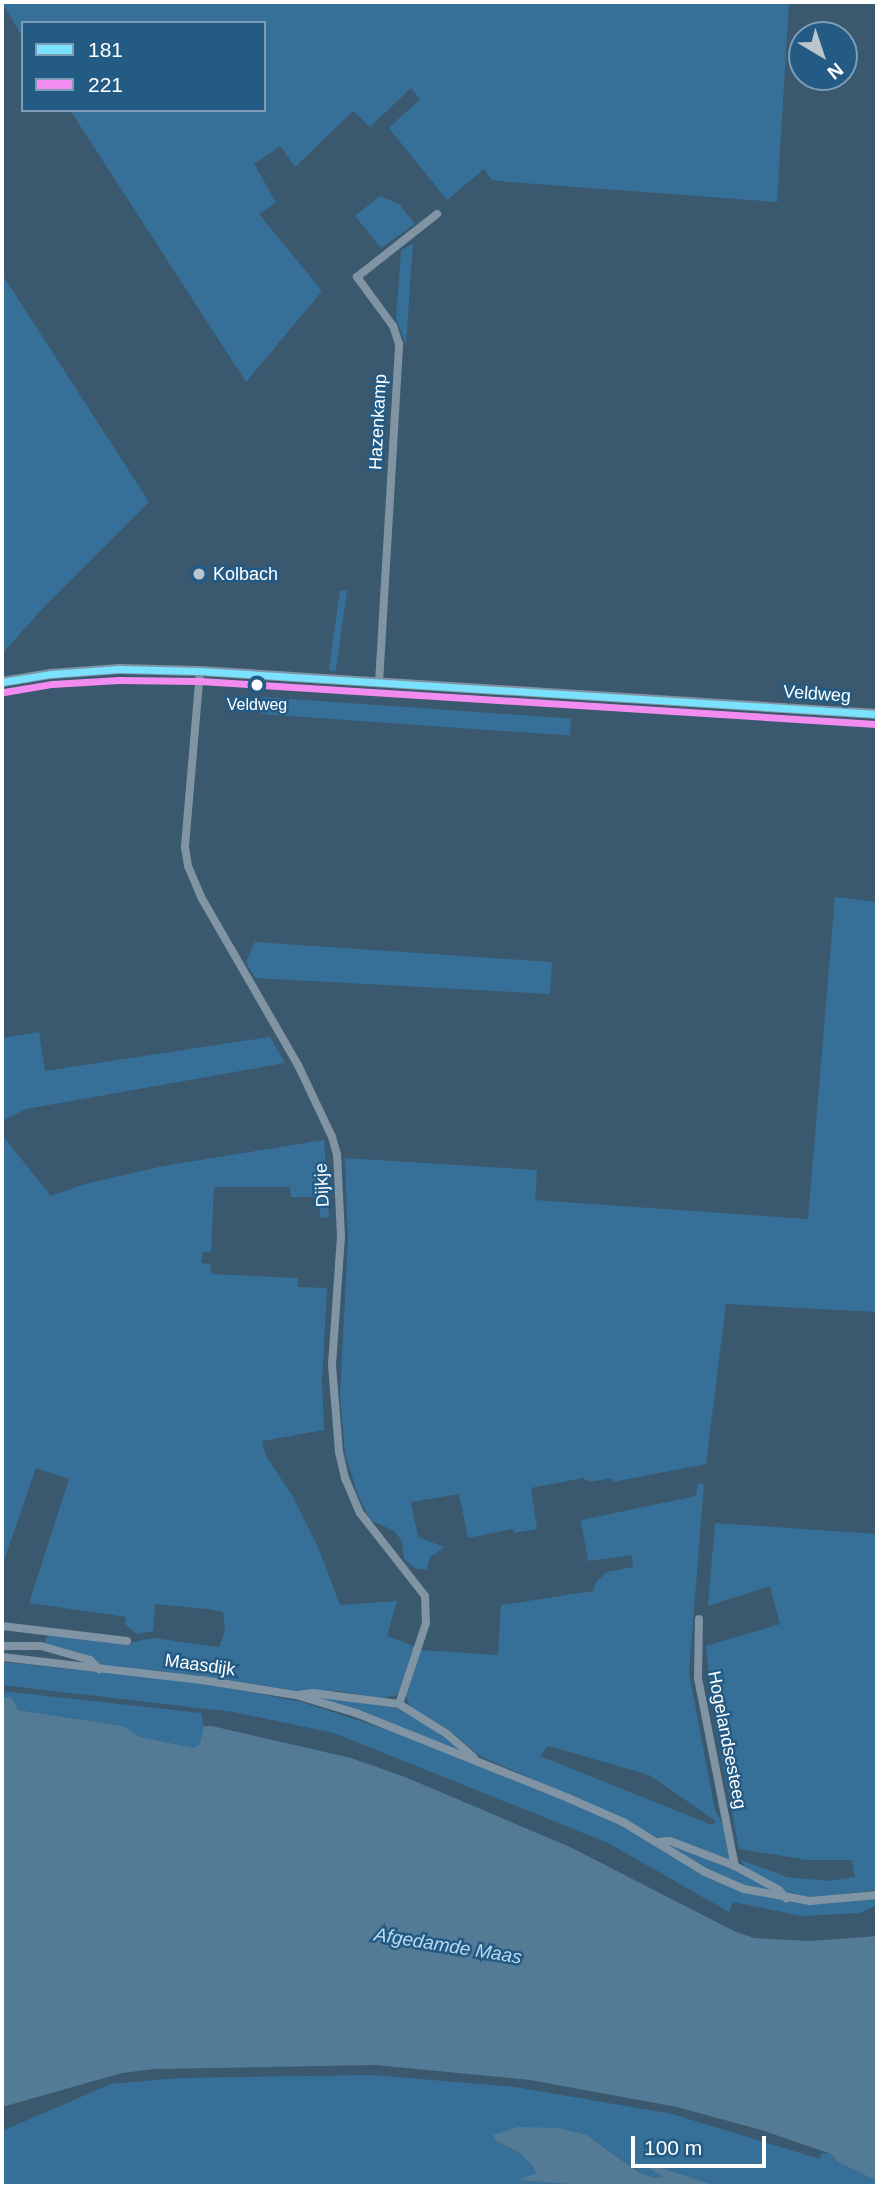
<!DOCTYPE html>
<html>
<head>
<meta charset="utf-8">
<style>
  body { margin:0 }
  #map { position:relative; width:879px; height:2188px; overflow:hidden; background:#3a586e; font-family:Arial,sans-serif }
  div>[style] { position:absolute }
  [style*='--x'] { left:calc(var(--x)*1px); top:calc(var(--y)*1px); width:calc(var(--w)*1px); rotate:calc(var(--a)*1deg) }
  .green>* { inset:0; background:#367098; transform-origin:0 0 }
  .water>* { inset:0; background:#547b96 }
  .minor>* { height:8px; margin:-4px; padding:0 4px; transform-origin:4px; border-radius:4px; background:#8094a4 }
  .tertiary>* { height:10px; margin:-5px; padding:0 5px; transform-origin:5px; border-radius:5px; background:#8094a4 }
  .bus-1>* { height:7px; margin:-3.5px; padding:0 3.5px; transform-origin:3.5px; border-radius:3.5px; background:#7ae1fe }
  .bus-2>* { height:7px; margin:-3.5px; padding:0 3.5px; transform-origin:3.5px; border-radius:3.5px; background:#f38cf0 }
  .dots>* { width:19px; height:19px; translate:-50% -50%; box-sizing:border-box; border:4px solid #245b84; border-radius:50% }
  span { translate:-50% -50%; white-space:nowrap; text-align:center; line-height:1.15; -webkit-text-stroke:5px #245b84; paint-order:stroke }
  .bus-label { font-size:16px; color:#fff }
  .street-label { font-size:18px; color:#fff }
  .poi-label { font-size:18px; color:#fff }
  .left { translate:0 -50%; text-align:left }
  .water-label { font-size:19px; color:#b9d9ef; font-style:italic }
  .frame { position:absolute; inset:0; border:4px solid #fff; pointer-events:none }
  .legend { position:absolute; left:21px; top:21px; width:245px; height:91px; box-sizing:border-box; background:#245b84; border:2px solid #7c9db5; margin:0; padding:9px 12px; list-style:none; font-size:21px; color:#fff }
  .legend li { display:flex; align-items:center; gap:14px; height:35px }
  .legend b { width:35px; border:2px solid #7c9db5 }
  .north { position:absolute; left:788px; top:21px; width:70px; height:70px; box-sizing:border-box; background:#245b84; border:2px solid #7c9db5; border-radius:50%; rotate:141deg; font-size:19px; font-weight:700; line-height:28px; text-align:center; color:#fff }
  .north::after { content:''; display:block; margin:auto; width:24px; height:32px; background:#bac5cc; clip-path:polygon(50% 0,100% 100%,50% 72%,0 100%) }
  .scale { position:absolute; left:631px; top:2136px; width:135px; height:32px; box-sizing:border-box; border:4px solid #fff; border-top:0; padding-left:9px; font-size:21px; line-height:24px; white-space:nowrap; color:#fff; -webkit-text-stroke:5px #245b84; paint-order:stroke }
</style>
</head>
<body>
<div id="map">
  <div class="green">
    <div style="clip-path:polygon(2px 2px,789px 2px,777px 202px,509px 182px,492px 180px,484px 169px,447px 200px,389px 128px,420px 99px,411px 88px,370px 127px,353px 111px,295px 167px,280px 146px,254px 164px,276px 202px,259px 214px,322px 291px,246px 382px,70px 110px,264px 110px,264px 23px,23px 23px,23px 38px)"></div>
    <div style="clip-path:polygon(380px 196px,399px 204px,415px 224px,381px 248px,355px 216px)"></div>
    <div style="clip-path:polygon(413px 243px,411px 272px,406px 344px,396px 318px,401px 251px)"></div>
    <div style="clip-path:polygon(2px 274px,149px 502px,43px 608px,2px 654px)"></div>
    <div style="left:340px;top:590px;width:7px;height:81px;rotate:8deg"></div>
    <div style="left:262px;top:697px;width:310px;height:17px;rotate:4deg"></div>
    <div style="clip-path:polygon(835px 897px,877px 902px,877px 1312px,726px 1304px,706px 1464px,613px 1482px,612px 1478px,590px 1482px,583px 1478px,531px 1488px,537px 1529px,514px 1533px,513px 1529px,468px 1538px,459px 1494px,411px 1502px,418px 1537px,444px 1547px,430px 1557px,427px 1569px,416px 1569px,404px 1559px,402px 1541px,394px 1531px,370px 1520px,358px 1495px,345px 1454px,340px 1394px,348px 1240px,345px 1158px,537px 1170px,535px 1200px,808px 1219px)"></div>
    <div style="clip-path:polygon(255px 942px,552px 962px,550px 994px,255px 978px,246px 962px)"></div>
    <div style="clip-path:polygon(39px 1032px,45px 1071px,270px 1037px,285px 1063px,26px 1109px,2px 1121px,2px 1038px)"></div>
    <div style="clip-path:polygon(2px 1135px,51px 1196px,85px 1184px,163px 1166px,324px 1140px,329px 1218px,320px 1217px,319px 1197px,291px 1197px,290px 1187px,214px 1187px,211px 1252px,203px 1252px,201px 1263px,210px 1264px,211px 1274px,298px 1278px,298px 1287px,327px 1288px,322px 1381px,324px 1430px,262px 1441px,266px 1456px,293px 1497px,318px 1547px,340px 1605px,397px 1601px,387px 1636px,416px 1647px,399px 1692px,395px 1696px,381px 1698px,337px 1691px,298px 1691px,202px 1676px,102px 1666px,92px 1659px,46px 1644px,45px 1639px,49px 1635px,131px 1645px,132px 1642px,154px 1638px,219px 1647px,225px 1631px,223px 1612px,207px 1609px,155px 1604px,153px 1631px,137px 1634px,125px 1624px,126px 1617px,29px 1603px,69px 1479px,36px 1468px,2px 1566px)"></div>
    <div style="clip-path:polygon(evenodd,698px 1483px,704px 1484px,689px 1673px,715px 1810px,724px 1827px,731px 1862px,669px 1839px,656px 1837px,625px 1820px,480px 1756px,449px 1730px,411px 1708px,405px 1694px,420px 1650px,498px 1655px,501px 1605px,593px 1591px,597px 1581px,607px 1572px,633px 1567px,632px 1555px,588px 1561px,581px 1520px,696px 1496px,698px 1483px,548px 1746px,649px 1775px,716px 1821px,712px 1825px,540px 1756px,548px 1746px)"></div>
    <div style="clip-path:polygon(715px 1523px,877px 1534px,877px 1890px,816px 1897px,791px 1896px,746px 1870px,741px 1860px,787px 1877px,828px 1881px,855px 1877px,852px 1860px,808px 1860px,739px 1849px,713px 1712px,706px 1646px,780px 1624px,770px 1586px,708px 1606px)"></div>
    <div style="clip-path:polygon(2px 1662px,202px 1683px,302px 1702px,415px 1739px,567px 1801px,621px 1825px,704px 1875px,743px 1893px,810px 1904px,877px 1898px,877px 1905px,860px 1913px,802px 1916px,733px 1902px,729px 1912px,608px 1843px,334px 1733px,233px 1712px,2px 1685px)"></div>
    <div style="clip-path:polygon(2px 1691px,201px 1713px,204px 1726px,200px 1743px,194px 1748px,140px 1737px,123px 1726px,18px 1710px,11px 1697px,2px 1697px)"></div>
    <div style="clip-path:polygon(315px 1696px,396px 1708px,427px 1724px,463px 1751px)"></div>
    <div style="clip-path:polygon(669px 1843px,739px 1872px,777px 1892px,745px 1886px,707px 1869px,666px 1844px)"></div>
    <div style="clip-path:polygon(373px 2075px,515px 2087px,672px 2114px,820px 2159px,822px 2153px,831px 2154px,838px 2162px,877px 2181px,877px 2186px,717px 2186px,653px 2165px,649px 2168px,664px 2178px,654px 2178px,638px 2171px,587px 2135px,495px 2140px,520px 2153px,534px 2168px,536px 2173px,521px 2180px,594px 2186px,2px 2186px,2px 2131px,111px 2084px,179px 2078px)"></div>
  </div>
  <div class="water">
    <div style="clip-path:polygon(2px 1697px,11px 1697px,18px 1710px,123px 1726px,140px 1737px,194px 1748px,200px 1743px,204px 1726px,212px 1726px,351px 1758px,405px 1777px,570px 1847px,734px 1931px,754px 1938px,810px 1941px,877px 1936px,877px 2181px,838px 2162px,831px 2154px,761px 2130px,677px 2107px,530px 2080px,375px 2065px,155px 2069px,122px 2073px,2px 2107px)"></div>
    <div style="clip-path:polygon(518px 2127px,558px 2128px,587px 2135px,637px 2171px,654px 2178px,663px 2177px,649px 2168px,653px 2165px,717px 2186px,594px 2186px,519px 2180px,536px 2173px,534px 2168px,520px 2153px,495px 2140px,493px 2135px)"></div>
  </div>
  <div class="minor">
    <div style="--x:200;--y:671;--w:177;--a:94.9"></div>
    <div style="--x:185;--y:847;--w:19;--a:81"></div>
    <div style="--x:188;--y:866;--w:34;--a:67"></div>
    <div style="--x:201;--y:897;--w:194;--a:60"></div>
    <div style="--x:298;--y:1065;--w:80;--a:64.7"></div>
    <div style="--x:332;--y:1137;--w:18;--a:74"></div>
    <div style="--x:337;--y:1154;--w:82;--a:87.2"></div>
    <div style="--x:341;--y:1236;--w:129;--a:94"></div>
    <div style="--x:332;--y:1365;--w:87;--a:85.4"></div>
    <div style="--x:339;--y:1452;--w:27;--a:77"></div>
    <div style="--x:345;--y:1478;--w:38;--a:67"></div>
    <div style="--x:360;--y:1513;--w:105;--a:51.9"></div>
    <div style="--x:425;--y:1596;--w:27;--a:88"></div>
    <div style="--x:426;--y:1623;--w:85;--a:108.4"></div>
    <div style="--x:379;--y:683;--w:340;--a:-86.6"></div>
    <div style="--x:399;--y:344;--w:19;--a:-108"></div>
    <div style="--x:393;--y:326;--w:61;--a:-126.3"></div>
    <div style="--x:357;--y:277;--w:102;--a:-38.2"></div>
    <div style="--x:699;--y:1619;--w:59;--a:91"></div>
    <div style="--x:698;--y:1678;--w:192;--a:78.9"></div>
    <div style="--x:2;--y:1626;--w:126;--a:6.8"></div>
    <div style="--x:2;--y:1646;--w:39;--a:0"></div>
    <div style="--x:41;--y:1646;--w:51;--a:15.9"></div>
    <div style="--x:90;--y:1660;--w:13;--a:45"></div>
    <div style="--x:2;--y:1657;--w:201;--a:6.6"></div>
    <div style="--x:202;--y:1680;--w:95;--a:9.1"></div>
    <div style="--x:296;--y:1695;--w:63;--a:16.7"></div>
    <div style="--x:356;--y:1713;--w:228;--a:21.8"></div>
    <div style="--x:568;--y:1798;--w:60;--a:23.6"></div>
    <div style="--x:623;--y:1822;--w:96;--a:31.4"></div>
    <div style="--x:705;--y:1872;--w:43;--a:23.6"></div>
    <div style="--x:744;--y:1889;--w:67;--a:10.3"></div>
    <div style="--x:810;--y:1901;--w:67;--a:-5.1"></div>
    <div style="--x:298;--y:1695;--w:15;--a:-8"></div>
    <div style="--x:313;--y:1693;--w:87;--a:7.3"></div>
    <div style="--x:399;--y:1704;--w:57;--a:32"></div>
    <div style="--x:447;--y:1734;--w:35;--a:41"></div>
    <div style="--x:656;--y:1842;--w:14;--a:-4"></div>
    <div style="--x:670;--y:1841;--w:70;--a:21"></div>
    <div style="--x:735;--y:1866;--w:50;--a:28.6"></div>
    <div style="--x:779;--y:1890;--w:11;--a:49"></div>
  </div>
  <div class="tertiary">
    <div style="--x:2;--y:682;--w:50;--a:-9.3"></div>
    <div style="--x:51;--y:674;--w:68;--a:-4.2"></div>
    <div style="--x:119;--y:669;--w:81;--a:1.4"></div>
    <div style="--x:200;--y:671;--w:678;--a:3.63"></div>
  </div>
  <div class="bus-1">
    <div style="--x:2;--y:682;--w:50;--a:-9.3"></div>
    <div style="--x:51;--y:674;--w:68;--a:-4.2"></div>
    <div style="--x:119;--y:669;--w:81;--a:1.4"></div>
    <div style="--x:200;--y:671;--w:678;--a:3.63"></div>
  </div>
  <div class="bus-2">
    <div style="--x:4;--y:692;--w:49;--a:-9.5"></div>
    <div style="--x:52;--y:684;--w:67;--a:-3.4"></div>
    <div style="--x:119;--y:680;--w:81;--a:0.7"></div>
    <div style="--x:200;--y:681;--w:677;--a:3.64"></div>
  </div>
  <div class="dots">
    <div style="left:199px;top:574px;background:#bac5cc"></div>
    <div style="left:257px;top:685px;background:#fff"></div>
  </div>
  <div class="bus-label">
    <span style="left:257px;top:705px">Veldweg</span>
  </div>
  <div class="street-label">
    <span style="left:378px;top:422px;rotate:-87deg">Hazenkamp</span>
    <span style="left:817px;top:694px;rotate:4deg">Veldweg</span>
    <span style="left:322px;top:1185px;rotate:-93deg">Dijkje</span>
    <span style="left:200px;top:1665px;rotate:8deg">Maasdijk</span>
    <span style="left:727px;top:1740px;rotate:79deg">Hogelandsesteeg</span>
  </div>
  <div class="poi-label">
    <span class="left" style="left:213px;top:574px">Kolbach</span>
  </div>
  <div class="water-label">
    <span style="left:448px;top:1946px;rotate:9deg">Afgedamde Maas</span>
  </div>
  <div class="frame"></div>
  <ul class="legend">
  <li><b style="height:9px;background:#7ae1fe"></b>181</li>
  <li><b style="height:9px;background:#f38cf0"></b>221</li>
  </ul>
  <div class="north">N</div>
  <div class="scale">100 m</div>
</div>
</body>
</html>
